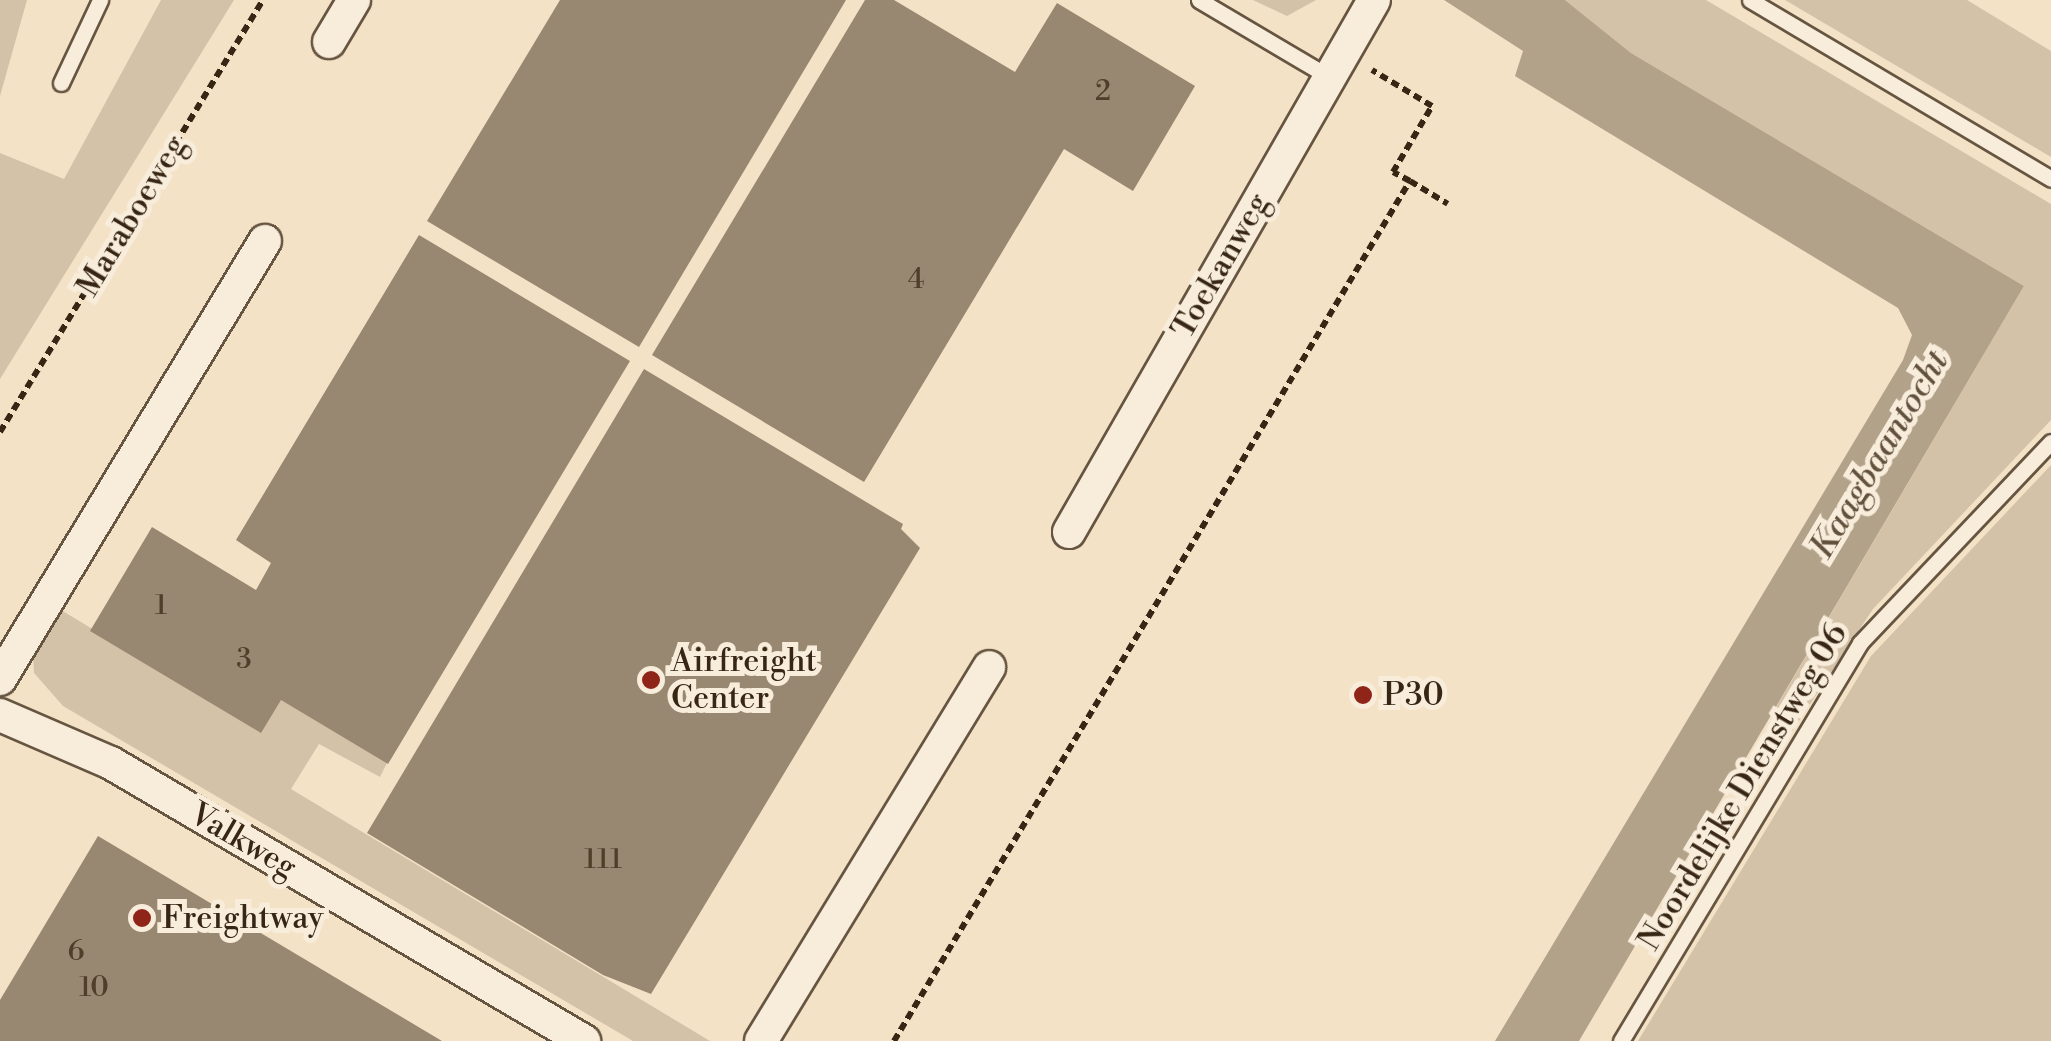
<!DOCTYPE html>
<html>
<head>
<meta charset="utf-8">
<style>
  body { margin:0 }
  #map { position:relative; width:2051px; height:1041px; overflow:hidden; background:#f4e2c7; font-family:"Libre Bodoni",serif }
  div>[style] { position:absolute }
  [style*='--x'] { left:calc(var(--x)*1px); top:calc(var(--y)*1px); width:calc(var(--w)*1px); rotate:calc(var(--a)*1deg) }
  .green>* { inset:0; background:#d4c2a8 }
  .water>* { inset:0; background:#b3a28a }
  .building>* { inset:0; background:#998871 }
  .path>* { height:6px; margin-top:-3px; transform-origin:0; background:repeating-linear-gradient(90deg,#362613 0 8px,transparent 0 13px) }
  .roads { filter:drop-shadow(2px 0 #665540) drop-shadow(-2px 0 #665540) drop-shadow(0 2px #665540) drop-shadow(0 -2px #665540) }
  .service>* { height:15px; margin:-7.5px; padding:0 7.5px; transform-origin:7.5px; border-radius:7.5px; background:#f8ecdb }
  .minor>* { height:32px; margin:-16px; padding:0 16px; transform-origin:16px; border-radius:16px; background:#f8ecdb }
  .dots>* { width:28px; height:28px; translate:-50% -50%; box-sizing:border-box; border:5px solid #f8ecdb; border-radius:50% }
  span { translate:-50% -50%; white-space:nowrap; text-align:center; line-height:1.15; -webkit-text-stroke:10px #f8ecdb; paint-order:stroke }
  .number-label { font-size:28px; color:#4f3e2a }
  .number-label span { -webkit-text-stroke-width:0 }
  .street-label { font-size:32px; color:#362613 }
  .poi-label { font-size:32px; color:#362613 }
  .left { translate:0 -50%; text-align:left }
  .water-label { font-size:35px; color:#62513d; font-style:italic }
</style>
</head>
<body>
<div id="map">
  <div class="green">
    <div style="clip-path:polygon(0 0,27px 0,0 96px)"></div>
    <div style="clip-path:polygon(161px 0,234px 0,0 379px,0 153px,64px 179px)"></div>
    <div style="clip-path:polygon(1253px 0,1316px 0,1287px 16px)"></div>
    <div style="clip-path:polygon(1565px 0,1706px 0,2051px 204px,2051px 420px,1873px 609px,1793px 730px,1771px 716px,2024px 286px,1631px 53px)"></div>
    <div style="clip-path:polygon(1785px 0,1967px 0,2051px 51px,2051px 157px)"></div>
    <div style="clip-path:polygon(2051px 465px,2051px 1041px,1638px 1041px,1871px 656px)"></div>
    <div style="clip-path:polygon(56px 607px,249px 723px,269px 692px,387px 763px,380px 777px,319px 744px,291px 789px,710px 1041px,633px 1041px,63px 706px,34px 673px,33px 655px)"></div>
  </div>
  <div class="water">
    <div style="clip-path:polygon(1444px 0,1565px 0,1631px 53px,2024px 286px,1579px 1041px,1495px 1041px,1903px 360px,1912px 335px,1898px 308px,1515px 76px,1523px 51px)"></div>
  </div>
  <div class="building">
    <div style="clip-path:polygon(560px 0,846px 0,639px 347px,427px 221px)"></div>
    <div style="clip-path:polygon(865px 0,894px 0,1015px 72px,1057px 3px,1195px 86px,1133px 191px,1064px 149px,864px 482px,652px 355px)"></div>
    <div style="clip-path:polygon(419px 235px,630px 361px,388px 764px,281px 700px,261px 733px,90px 631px,152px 527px,256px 590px,271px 563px,236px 540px)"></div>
    <div style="clip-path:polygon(644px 369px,903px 524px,901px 529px,920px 548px,651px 994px,603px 975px,367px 833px)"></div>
    <div style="clip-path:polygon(98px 836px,442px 1041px,0 1041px,0 1000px)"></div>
  </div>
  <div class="path">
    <div style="--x:1410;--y:181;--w:44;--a:31.2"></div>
    <div style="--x:0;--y:432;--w:506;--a:-58.67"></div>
    <div style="--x:894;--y:1041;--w:1003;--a:-59.04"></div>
    <div style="--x:1410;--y:181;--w:19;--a:-152"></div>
    <div style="--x:1393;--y:172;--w:77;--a:-59.4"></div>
    <div style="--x:1432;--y:106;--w:70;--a:-149"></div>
  </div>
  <div class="roads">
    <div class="service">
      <div style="--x:1199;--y:0;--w:151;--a:30.6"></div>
      <div style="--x:1750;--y:0;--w:350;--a:30.7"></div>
      <div style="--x:61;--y:83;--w:92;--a:-64.8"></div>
      <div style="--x:1621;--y:1041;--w:464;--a:-59"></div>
      <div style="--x:1860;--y:643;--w:277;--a:-46.5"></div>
    </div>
    <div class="minor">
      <div style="--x:329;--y:42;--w:49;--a:-59.2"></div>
      <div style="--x:1069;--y:532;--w:613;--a:-60.17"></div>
      <div style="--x:0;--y:679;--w:512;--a:-58.83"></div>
      <div style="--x:0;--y:715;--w:121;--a:23.4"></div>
      <div style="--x:111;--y:763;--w:549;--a:30.44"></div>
      <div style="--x:761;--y:1041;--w:438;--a:-58.6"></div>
    </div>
  </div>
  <div class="dots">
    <div style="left:651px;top:680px;background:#8f2418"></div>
    <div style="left:1363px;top:695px;background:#8f2418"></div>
    <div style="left:142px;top:918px;background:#8f2418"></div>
  </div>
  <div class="number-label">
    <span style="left:1103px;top:92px">2</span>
    <span style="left:916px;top:280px">4</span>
    <span style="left:161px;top:606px">1</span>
    <span style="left:244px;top:660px">3</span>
    <span style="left:603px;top:860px">111</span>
    <span style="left:76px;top:952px">6</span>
    <span style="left:94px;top:988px">10</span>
  </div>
  <div class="street-label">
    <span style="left:132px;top:216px;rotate:-59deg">Maraboeweg</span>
    <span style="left:1221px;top:266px;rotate:-60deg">Toekanweg</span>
    <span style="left:1743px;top:787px;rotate:-59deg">Noordelijke Dienstweg 06</span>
    <span style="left:243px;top:841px;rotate:30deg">Valkweg</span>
  </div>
  <div class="poi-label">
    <span class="left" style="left:671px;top:680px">Airfreight<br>Center</span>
    <span class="left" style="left:1383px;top:695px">P30</span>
    <span class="left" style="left:162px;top:918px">Freightway</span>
  </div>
  <div class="water-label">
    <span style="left:1880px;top:455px;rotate:-59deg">Kaagbaantocht</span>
  </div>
</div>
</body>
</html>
